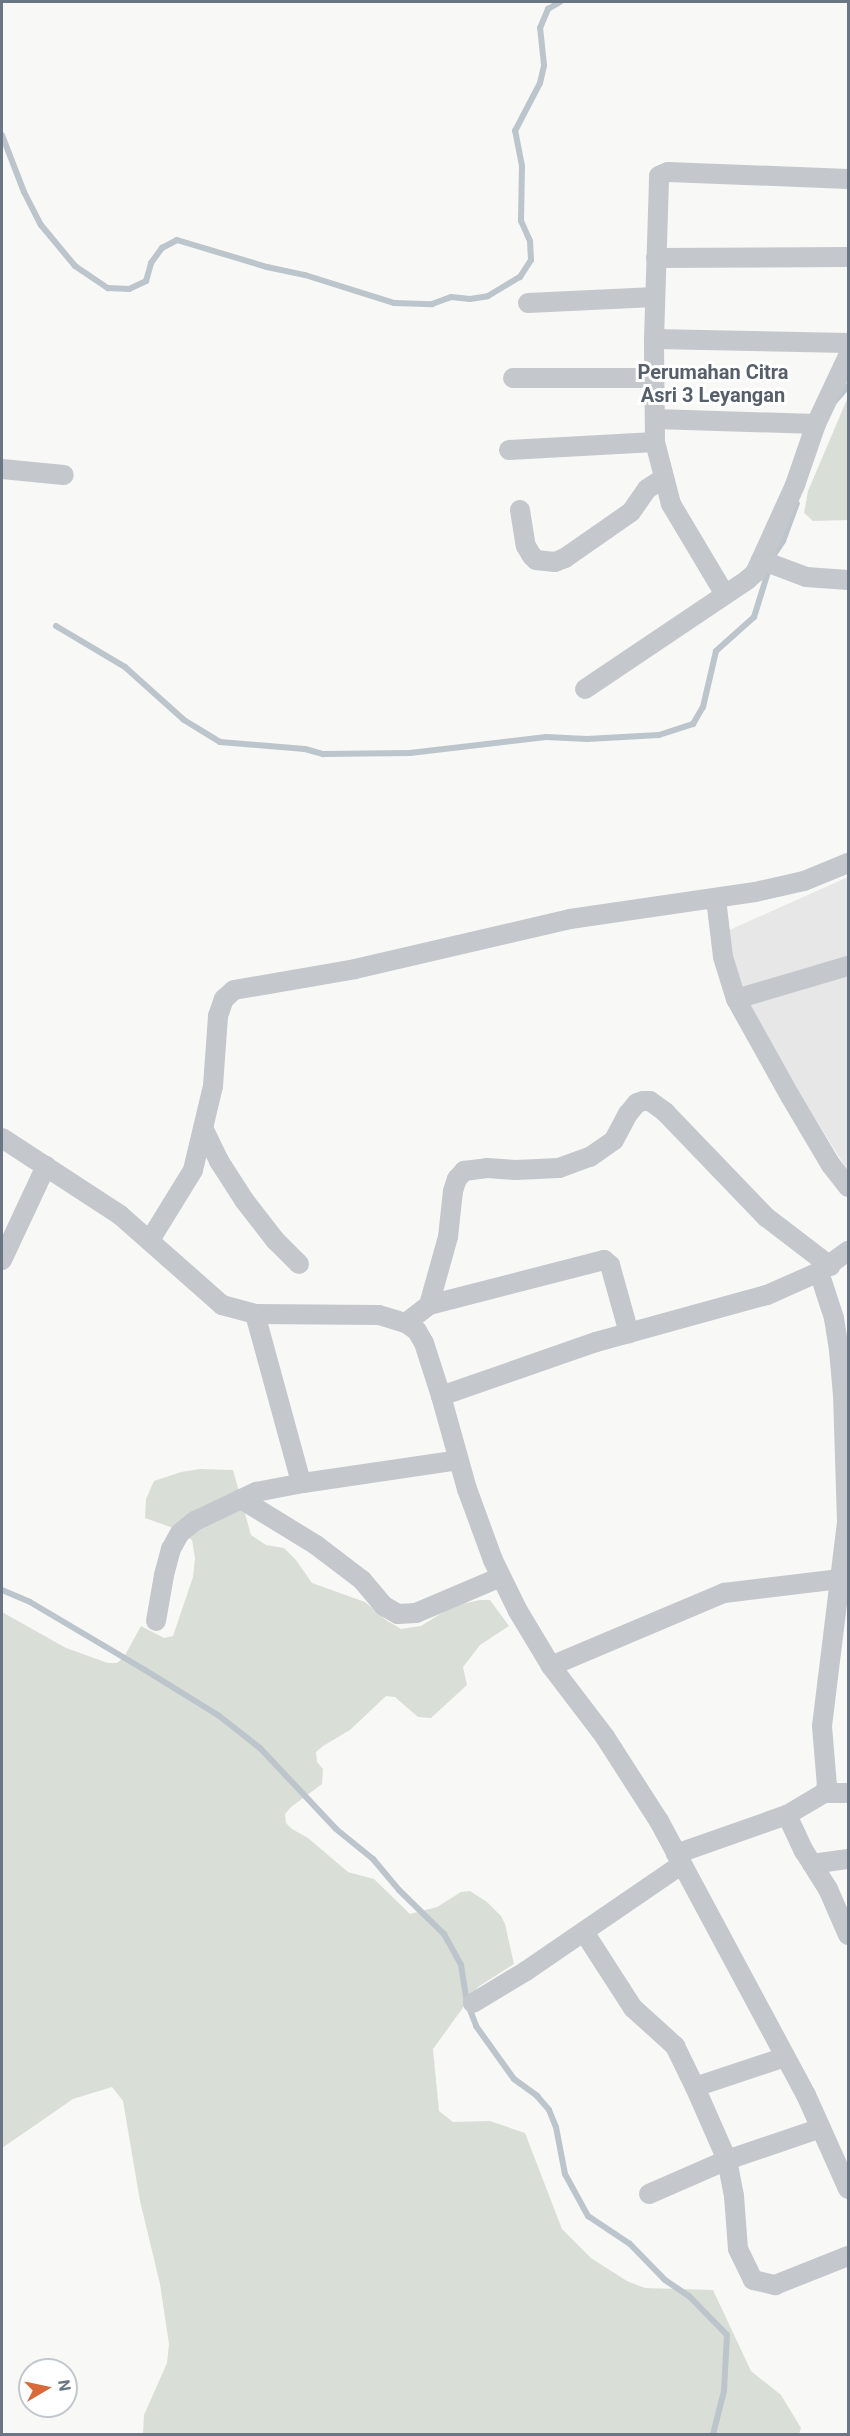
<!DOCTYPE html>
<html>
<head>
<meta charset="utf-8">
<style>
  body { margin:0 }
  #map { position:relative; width:850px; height:2436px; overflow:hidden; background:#f8f8f6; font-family:Roboto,sans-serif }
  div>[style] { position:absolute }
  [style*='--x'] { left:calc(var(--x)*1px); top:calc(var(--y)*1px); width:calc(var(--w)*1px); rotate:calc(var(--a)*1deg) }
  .built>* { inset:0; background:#e6e7e6 }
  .green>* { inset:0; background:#d9dfd7 }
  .stream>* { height:6px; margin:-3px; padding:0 3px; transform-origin:3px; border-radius:3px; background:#bcc5cb }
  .minor>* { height:20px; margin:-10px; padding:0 10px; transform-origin:10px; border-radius:10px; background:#c4c7cb }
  span { translate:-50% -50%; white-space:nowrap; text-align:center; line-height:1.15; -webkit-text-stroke:6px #fff; paint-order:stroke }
  .neighbourhood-label { font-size:20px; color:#57606a; font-weight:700 }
  .frame { position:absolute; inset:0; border:3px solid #6a7684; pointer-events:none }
  .north { position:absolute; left:18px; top:2358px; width:60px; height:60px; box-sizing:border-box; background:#fff; border:2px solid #c3c8ce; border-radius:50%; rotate:81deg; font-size:16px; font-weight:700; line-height:24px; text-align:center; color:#6a7684 }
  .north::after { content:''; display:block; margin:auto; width:21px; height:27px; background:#d66a38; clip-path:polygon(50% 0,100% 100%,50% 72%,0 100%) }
</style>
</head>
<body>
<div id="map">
  <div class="built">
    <div style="clip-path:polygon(848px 877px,848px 1171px,774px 1053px,727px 960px,725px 932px)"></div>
  </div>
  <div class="green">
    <div style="clip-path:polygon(848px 397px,848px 520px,813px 521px,804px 513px,808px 491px)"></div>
    <div style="clip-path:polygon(200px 1469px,233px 1470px,251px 1535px,266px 1545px,284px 1548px,296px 1560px,312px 1583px,365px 1602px,386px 1620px,401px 1629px,421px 1626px,453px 1606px,480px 1600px,490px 1600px,509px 1626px,480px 1645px,463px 1667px,467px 1685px,431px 1718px,418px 1717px,395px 1697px,386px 1696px,350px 1730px,323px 1746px,316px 1752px,317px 1762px,323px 1769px,322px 1784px,291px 1807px,285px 1814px,286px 1823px,292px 1829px,308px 1838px,348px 1872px,374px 1879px,410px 1914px,437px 1907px,461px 1892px,470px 1891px,487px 1902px,501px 1916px,505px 1924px,514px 1964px,478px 1987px,433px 2049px,439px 2111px,453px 2122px,490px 2121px,525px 2133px,562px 2229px,591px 2258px,627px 2281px,645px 2288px,713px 2290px,751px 2371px,781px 2395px,801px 2428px,799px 2434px,143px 2434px,144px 2415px,167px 2363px,169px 2344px,160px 2284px,140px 2201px,123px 2101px,112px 2087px,73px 2099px,2px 2148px,2px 1612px,66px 1648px,108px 1663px,117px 1663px,124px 1657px,141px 1626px,164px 1638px,173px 1636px,193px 1577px,195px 1558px,192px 1540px,176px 1529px,145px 1518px,146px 1499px,154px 1481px,181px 1472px)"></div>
  </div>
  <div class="stream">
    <div style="--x:2;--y:135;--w:61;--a:68.9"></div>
    <div style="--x:24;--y:192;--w:37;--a:63"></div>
    <div style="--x:41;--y:225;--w:53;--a:50.3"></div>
    <div style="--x:75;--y:266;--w:40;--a:34"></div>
    <div style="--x:108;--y:288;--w:21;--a:3"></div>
    <div style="--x:129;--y:289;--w:19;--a:-25"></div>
    <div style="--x:146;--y:281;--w:19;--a:-74"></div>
    <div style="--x:151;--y:263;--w:19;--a:-54"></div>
    <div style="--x:162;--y:248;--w:17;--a:-28"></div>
    <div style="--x:177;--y:240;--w:94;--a:16.7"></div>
    <div style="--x:267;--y:267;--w:39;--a:12"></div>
    <div style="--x:305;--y:275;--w:93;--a:17.5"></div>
    <div style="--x:394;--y:303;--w:38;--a:2"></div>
    <div style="--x:432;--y:304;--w:20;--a:-20"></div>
    <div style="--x:451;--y:297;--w:19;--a:6"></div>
    <div style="--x:470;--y:299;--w:18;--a:-9"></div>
    <div style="--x:488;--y:296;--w:37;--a:-31"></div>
    <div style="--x:520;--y:277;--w:20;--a:-57"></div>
    <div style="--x:531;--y:260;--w:19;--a:-93"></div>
    <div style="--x:530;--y:241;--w:22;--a:-114"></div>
    <div style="--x:521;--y:221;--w:55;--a:-89"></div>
    <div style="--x:522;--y:166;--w:36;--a:-101"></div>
    <div style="--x:515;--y:131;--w:54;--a:-62.5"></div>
    <div style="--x:540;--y:83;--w:18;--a:-77"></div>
    <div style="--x:544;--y:65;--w:37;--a:-96"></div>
    <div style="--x:540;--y:28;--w:21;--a:-67"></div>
    <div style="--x:548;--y:9;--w:14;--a:-30"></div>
    <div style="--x:835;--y:401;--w:20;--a:-49"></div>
    <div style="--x:56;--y:626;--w:80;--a:30.7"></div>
    <div style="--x:125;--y:667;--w:79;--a:41.9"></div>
    <div style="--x:184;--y:720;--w:42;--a:31.4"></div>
    <div style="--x:220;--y:742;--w:85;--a:4.7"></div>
    <div style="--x:305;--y:749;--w:19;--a:16"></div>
    <div style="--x:323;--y:754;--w:87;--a:-0.7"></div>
    <div style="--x:410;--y:753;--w:137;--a:-6.7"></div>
    <div style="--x:546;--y:737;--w:41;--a:2.8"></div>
    <div style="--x:587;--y:739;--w:72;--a:-3.2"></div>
    <div style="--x:659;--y:735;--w:36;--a:-18"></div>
    <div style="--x:693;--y:724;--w:20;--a:-60"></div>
    <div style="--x:703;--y:707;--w:57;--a:-76.9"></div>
    <div style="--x:716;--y:651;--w:51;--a:-41.8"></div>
    <div style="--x:754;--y:617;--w:64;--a:-72.7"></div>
    <div style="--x:773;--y:556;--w:18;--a:-56"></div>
    <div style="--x:783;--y:541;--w:40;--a:-69.8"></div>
    <div style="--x:2;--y:1590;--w:30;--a:23"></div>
    <div style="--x:30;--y:1602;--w:134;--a:30.6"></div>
    <div style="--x:145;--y:1670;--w:86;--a:31.7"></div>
    <div style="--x:218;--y:1715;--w:53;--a:38.2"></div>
    <div style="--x:260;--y:1748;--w:111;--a:46.8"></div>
    <div style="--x:336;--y:1829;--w:48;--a:39"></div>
    <div style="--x:373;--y:1859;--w:40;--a:50"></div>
    <div style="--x:399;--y:1890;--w:63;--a:44.4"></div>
    <div style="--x:444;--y:1934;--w:35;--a:61"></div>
    <div style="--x:461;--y:1965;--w:37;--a:81"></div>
    <div style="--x:467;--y:2002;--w:26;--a:69"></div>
    <div style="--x:476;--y:2026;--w:65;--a:54.4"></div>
    <div style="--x:514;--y:2079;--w:29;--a:36"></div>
    <div style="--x:537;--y:2096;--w:18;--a:49"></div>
    <div style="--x:549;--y:2110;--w:18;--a:68"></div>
    <div style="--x:556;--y:2127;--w:48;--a:79.2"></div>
    <div style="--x:565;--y:2174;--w:48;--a:61.3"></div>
    <div style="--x:588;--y:2216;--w:50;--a:33.7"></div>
    <div style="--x:630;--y:2244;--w:50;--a:45.8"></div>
    <div style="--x:665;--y:2280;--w:29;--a:34"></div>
    <div style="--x:689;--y:2296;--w:54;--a:45.7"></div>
    <div style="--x:727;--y:2335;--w:56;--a:93.1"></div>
    <div style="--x:724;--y:2391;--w:44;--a:104.3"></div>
  </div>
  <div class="minor">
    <div style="--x:656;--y:258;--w:192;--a:-0.3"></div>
    <div style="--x:528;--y:303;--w:127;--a:-2.7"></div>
    <div style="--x:654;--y:339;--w:194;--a:1.2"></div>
    <div style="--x:513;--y:378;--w:141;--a:0"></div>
    <div style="--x:655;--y:419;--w:161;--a:1.8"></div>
    <div style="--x:509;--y:450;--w:146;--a:-3.1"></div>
    <div style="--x:2;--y:469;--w:62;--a:5.5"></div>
    <div style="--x:520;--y:510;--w:36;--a:81"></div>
    <div style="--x:526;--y:546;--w:12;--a:59"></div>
    <div style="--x:532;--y:556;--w:6;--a:45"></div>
    <div style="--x:536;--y:560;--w:19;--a:6"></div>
    <div style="--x:555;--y:562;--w:11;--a:-22"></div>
    <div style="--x:565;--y:558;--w:80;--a:-34.9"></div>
    <div style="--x:631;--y:512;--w:28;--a:-55"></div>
    <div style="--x:647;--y:489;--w:20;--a:-33"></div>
    <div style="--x:761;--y:560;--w:82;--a:-65.6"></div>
    <div style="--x:795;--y:485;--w:65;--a:-71"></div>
    <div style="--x:816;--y:424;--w:75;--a:-64.8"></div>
    <div style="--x:724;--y:593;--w:104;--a:-120.8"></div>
    <div style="--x:671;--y:504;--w:64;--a:-104.5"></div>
    <div style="--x:655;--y:442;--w:103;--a:-90.6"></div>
    <div style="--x:654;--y:339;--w:163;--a:-88.2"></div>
    <div style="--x:659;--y:176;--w:10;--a:-24"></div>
    <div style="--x:668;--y:172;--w:180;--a:2.2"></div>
    <div style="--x:585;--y:689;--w:195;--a:-33.9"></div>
    <div style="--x:747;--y:580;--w:11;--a:-41"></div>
    <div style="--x:755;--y:573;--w:14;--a:-65"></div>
    <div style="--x:761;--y:560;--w:48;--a:20.7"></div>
    <div style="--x:806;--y:577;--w:42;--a:4.1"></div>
    <div style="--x:716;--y:899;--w:58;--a:83.1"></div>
    <div style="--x:723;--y:957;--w:44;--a:72.8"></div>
    <div style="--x:736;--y:999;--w:111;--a:60.9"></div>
    <div style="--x:790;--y:1096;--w:80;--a:59.3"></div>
    <div style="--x:831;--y:1165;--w:28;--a:52"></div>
    <div style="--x:736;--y:999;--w:117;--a:-16.4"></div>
    <div style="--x:204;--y:1130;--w:34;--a:64"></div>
    <div style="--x:219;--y:1161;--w:46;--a:57.3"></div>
    <div style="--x:244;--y:1200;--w:51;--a:52.2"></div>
    <div style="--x:275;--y:1240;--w:34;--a:45"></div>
    <div style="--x:2;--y:1138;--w:141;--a:33.1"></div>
    <div style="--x:120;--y:1215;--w:136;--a:41.4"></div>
    <div style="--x:222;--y:1305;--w:34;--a:15"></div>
    <div style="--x:255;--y:1314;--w:124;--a:0.5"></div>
    <div style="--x:379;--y:1315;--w:28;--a:17"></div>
    <div style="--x:406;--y:1323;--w:14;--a:36"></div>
    <div style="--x:417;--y:1331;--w:14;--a:60"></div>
    <div style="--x:424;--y:1343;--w:56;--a:72.2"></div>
    <div style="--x:441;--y:1396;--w:164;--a:-19.2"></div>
    <div style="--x:596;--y:1342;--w:177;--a:-15.4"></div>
    <div style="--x:767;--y:1295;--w:57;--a:-23.9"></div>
    <div style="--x:819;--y:1272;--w:36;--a:-36"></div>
    <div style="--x:150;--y:1240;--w:82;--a:-58.4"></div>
    <div style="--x:193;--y:1170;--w:86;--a:-76.6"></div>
    <div style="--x:213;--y:1086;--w:70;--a:-85.9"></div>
    <div style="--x:218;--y:1016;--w:18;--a:-71"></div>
    <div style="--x:224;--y:999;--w:13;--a:-42"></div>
    <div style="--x:234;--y:990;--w:123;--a:-9.8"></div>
    <div style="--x:355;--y:969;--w:221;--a:-13.1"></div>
    <div style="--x:570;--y:919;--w:187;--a:-8.3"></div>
    <div style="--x:755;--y:892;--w:50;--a:-12.7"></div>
    <div style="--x:804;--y:881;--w:48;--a:-22.2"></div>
    <div style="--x:2;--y:1260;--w:104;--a:-64.9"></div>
    <div style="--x:429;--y:1305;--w:71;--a:-74.4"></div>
    <div style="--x:448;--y:1237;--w:46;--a:-83.8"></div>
    <div style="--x:453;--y:1191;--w:13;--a:-72"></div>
    <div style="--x:457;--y:1179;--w:11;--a:-49"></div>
    <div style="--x:464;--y:1171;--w:23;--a:-7"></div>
    <div style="--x:487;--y:1168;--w:29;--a:4"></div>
    <div style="--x:516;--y:1170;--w:43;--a:-2.7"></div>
    <div style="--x:559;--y:1168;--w:33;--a:-20"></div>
    <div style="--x:590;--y:1157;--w:29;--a:-35"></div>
    <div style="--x:614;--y:1140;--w:30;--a:-62"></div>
    <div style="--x:628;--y:1114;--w:14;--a:-51"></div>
    <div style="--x:637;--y:1103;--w:6;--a:-18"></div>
    <div style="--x:643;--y:1101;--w:7;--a:0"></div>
    <div style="--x:650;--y:1101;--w:19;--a:36"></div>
    <div style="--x:665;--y:1112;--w:146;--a:46.1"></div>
    <div style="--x:766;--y:1217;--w:81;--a:37.4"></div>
    <div style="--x:255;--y:1314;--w:171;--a:74.7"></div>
    <div style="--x:300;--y:1479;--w:5;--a:53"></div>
    <div style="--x:303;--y:1483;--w:157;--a:-8.4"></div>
    <div style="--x:406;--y:1323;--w:29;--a:-38"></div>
    <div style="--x:429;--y:1305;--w:181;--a:-14.4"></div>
    <div style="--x:604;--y:1260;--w:8;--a:40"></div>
    <div style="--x:610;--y:1265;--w:71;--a:74.4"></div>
    <div style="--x:441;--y:1396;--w:97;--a:74.4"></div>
    <div style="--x:467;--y:1489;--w:76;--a:69.9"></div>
    <div style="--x:493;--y:1560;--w:57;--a:63.9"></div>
    <div style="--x:518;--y:1611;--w:64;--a:59"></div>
    <div style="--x:551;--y:1666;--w:89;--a:52.7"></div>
    <div style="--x:605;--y:1737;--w:100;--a:57.3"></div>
    <div style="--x:659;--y:1821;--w:311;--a:61.8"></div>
    <div style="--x:806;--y:2095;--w:103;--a:65.9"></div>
    <div style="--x:241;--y:1499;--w:88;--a:31.5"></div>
    <div style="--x:316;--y:1545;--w:58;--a:37.3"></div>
    <div style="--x:362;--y:1580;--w:34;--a:50"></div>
    <div style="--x:384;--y:1606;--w:16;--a:30"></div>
    <div style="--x:398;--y:1614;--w:18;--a:-3"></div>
    <div style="--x:416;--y:1613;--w:92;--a:-23"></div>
    <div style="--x:156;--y:1621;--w:47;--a:-80.1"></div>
    <div style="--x:164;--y:1575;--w:27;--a:-75"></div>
    <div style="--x:171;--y:1549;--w:18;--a:-61"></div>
    <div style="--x:180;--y:1533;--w:19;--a:-39"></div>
    <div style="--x:195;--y:1521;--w:68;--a:-25.4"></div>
    <div style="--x:256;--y:1492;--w:48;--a:-10.8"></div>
    <div style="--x:551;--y:1666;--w:188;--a:-22.9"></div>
    <div style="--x:724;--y:1593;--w:125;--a:-6.9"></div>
    <div style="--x:824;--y:1793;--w:24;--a:0"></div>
    <div style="--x:787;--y:1815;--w:40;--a:65"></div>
    <div style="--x:804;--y:1851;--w:45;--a:57.7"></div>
    <div style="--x:828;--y:1889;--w:50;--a:66.5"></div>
    <div style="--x:676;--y:1854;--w:118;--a:-19.4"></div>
    <div style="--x:787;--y:1815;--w:43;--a:-30.7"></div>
    <div style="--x:824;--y:1793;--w:8;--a:-67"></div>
    <div style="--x:827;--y:1786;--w:60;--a:-94.8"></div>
    <div style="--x:822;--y:1726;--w:207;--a:-83"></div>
    <div style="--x:847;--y:1521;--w:126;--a:-91.8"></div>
    <div style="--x:843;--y:1395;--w:45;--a:-95.1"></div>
    <div style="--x:839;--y:1350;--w:32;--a:-99"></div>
    <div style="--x:834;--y:1318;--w:48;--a:-108.1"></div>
    <div style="--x:812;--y:1864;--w:35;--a:-8"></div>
    <div style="--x:584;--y:1932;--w:90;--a:57.2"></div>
    <div style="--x:633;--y:2008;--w:57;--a:42.1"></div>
    <div style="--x:675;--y:2046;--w:46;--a:64"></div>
    <div style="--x:695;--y:2087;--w:95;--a:-18.4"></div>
    <div style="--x:473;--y:2003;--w:62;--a:-31.1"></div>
    <div style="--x:526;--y:1971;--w:189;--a:-34.4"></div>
    <div style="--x:695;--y:2087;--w:80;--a:66.3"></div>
    <div style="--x:727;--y:2160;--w:37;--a:79"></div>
    <div style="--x:734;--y:2196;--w:53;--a:85.7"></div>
    <div style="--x:738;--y:2249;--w:34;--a:64"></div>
    <div style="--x:753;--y:2280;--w:23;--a:13"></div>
    <div style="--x:775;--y:2285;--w:79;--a:-21.7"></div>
    <div style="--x:649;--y:2194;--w:85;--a:-23.6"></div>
    <div style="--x:727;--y:2160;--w:99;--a:-18.8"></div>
  </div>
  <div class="neighbourhood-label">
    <span style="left:713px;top:384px">Perumahan Citra<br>Asri 3 Leyangan</span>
  </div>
  <div class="frame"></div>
  <div class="north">N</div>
</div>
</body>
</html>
